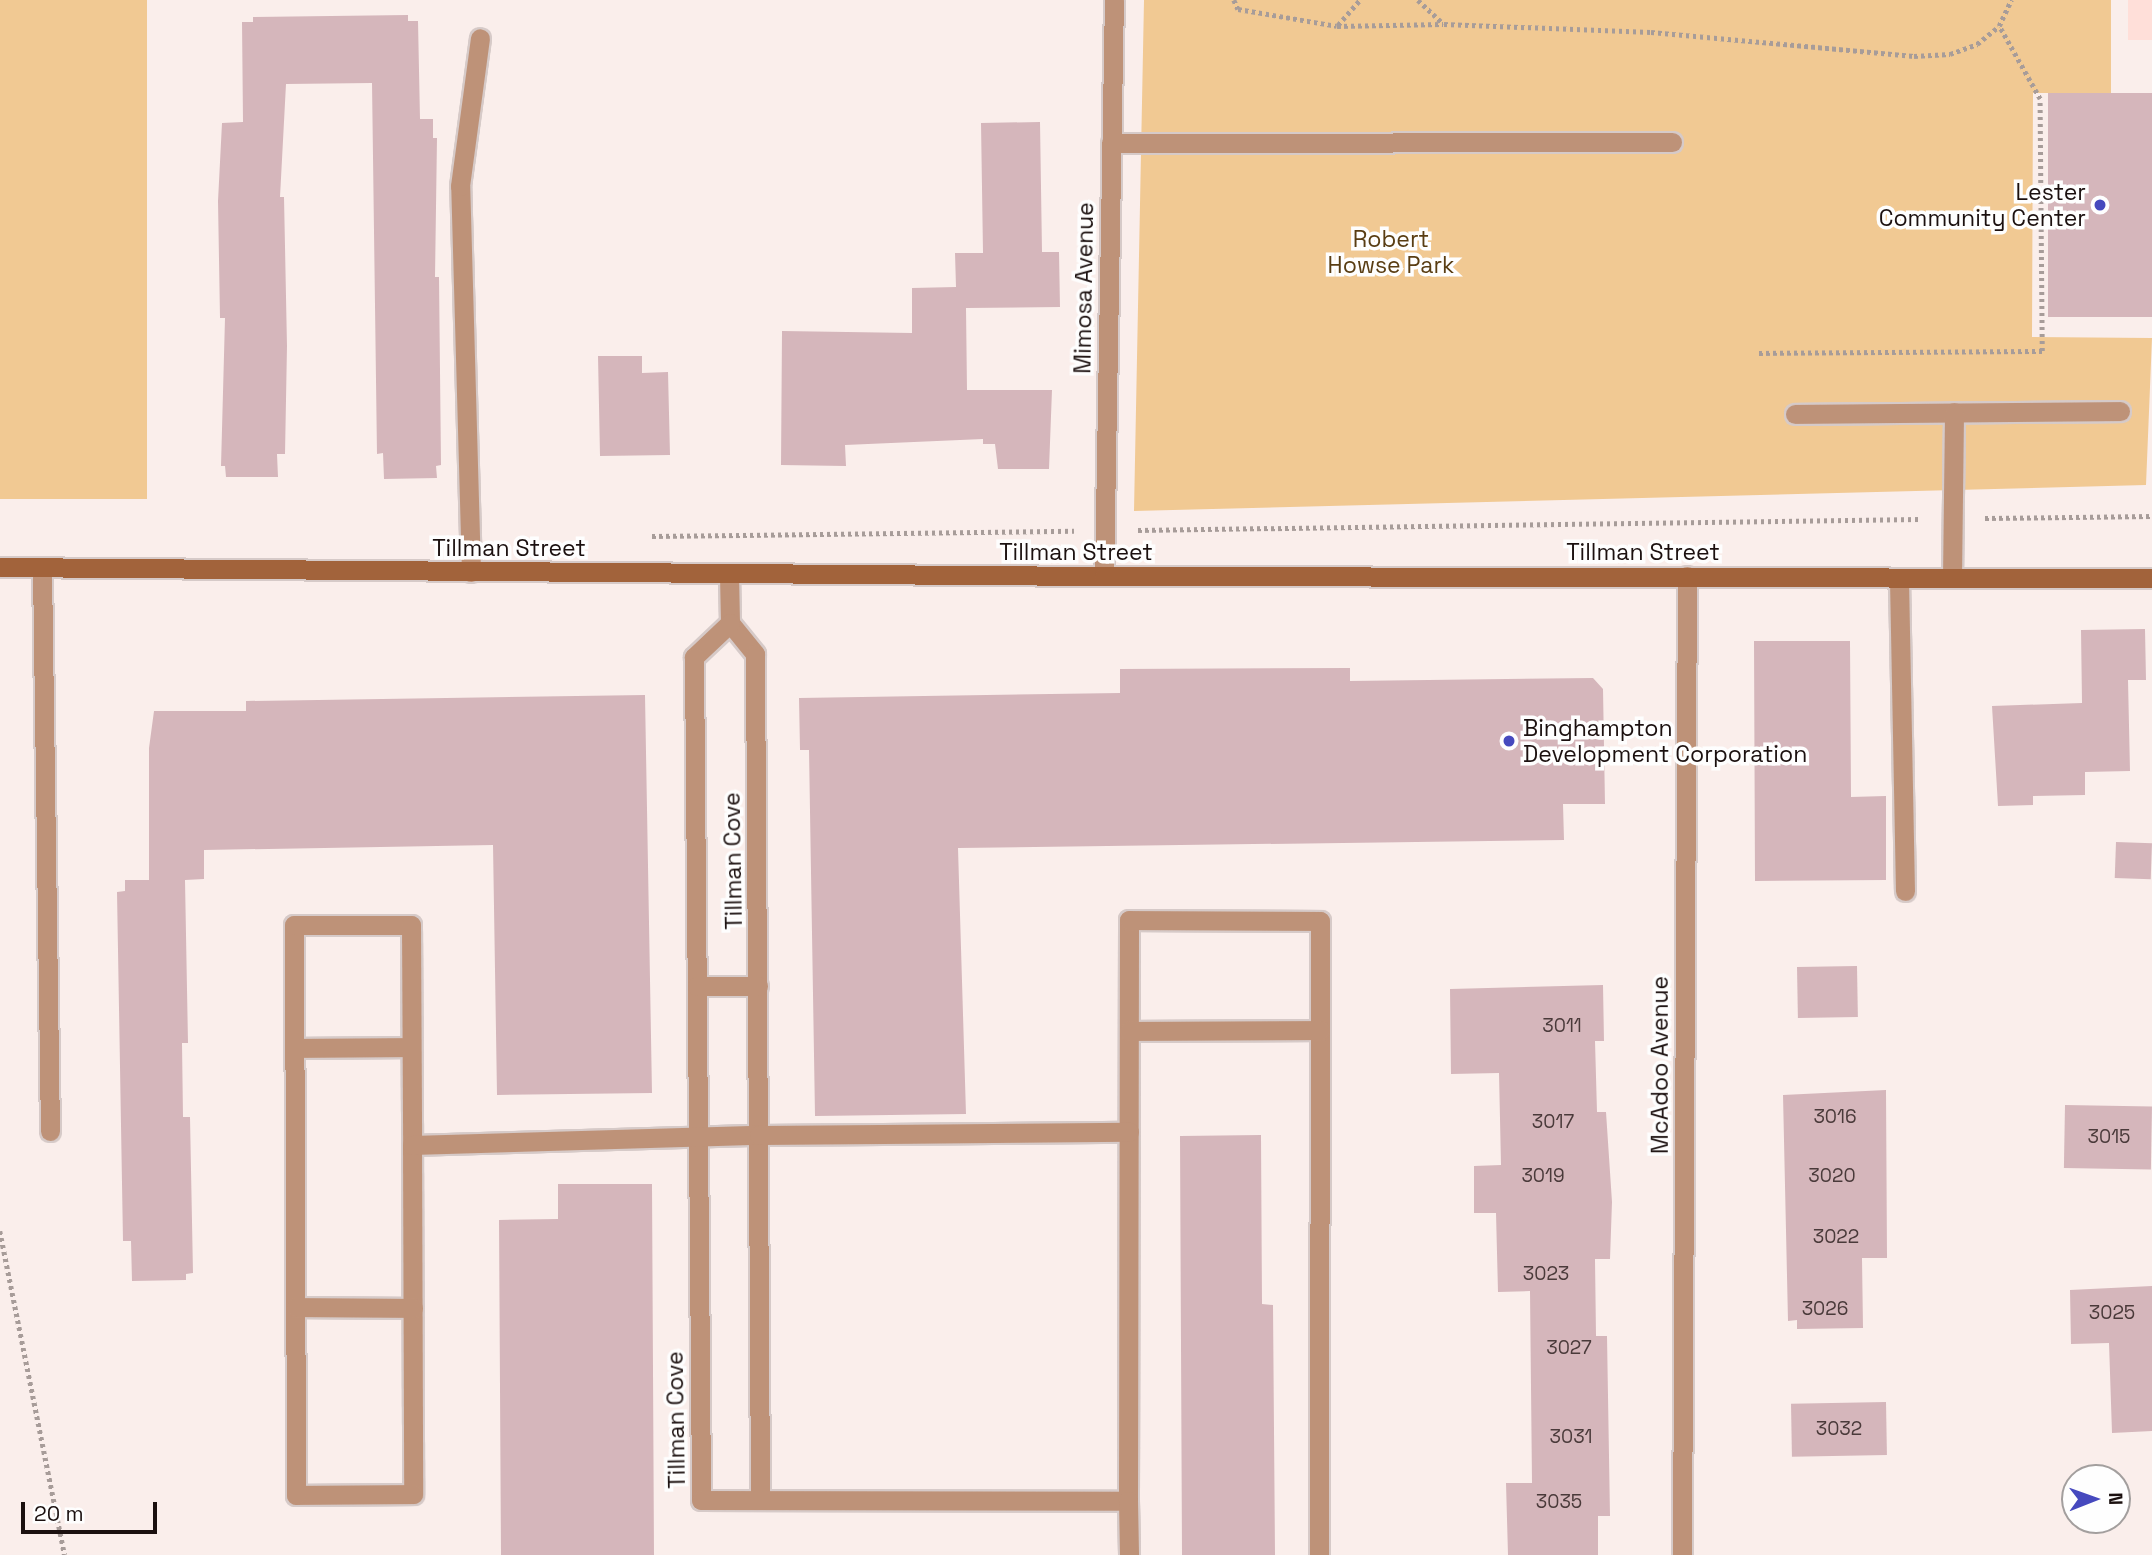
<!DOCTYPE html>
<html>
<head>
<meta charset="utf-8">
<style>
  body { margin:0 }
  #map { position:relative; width:2152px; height:1555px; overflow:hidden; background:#faeeeb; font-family:"Space Grotesk",sans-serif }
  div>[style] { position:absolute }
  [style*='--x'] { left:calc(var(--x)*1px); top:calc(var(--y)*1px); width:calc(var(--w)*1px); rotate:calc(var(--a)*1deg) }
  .built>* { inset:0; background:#ffdfd9; transform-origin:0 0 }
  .green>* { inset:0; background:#f1c993; transform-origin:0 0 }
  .building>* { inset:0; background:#d5b6bb; transform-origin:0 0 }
  .path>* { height:4.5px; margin-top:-2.25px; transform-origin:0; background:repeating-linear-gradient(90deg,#a79c99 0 3.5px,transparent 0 7px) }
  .roads { filter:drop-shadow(2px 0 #d6cac8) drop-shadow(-2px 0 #d6cac8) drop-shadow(0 2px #d6cac8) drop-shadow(0 -2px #d6cac8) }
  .service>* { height:19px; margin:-9.5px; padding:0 9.5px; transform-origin:9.5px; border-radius:9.5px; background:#be9278 }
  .minor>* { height:19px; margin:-9.5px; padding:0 9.5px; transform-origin:9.5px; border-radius:9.5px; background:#be9278 }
  .tertiary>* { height:19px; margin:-9.5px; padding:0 9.5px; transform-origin:9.5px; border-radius:9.5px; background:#be9278 }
  .secondary>* { height:19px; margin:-9.5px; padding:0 9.5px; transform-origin:9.5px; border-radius:9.5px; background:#a2633b }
  .dots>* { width:19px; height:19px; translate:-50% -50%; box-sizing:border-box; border:4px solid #fefefe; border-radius:50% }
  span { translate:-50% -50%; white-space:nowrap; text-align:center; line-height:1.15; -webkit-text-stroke:7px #fefefe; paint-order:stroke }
  .number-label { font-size:19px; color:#4a3a3a }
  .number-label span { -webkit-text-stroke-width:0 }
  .poi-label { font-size:23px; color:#1b100f }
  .right { translate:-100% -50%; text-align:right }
  .left { translate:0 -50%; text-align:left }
  .park-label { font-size:23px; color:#593d13 }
  .street-label { font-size:23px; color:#1b100f }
  .north { position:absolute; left:2061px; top:1464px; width:70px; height:70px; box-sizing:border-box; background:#fefefe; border:2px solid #a39f9e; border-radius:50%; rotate:89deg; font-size:19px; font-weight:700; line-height:28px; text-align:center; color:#1b100f }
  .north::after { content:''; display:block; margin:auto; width:24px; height:32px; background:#4649be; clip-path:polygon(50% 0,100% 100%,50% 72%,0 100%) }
  .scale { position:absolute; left:21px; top:1502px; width:136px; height:32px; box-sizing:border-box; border:4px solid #1b100f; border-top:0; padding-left:9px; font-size:21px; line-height:24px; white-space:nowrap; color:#1b100f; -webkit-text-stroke:5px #fefefe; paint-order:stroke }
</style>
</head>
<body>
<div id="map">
  <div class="built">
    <div style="left:2128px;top:0;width:24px;height:40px"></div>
  </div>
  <div class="green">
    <div style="left:0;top:0;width:147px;height:499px"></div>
    <div style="clip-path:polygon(1144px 0,2111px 0,2111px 93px,2033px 93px,2032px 337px,2152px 338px,2146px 485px,1134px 511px)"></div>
  </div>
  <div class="building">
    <div style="clip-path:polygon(408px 15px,408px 21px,418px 21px,420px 119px,433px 119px,433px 138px,437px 138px,435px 277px,439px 277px,441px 465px,436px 466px,437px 478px,384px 479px,383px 453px,377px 454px,372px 83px,286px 84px,280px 197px,284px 197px,287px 346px,285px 454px,277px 454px,278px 477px,226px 477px,225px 466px,221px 466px,225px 318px,220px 318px,218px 201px,222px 123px,243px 122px,242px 22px,253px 22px,253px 17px)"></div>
    <div style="left:2048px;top:93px;width:104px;height:224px"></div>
    <div style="clip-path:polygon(1040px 122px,1042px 252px,1059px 252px,1060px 307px,966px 308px,967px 390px,1052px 390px,1049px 469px,998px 469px,995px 444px,983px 444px,983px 439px,845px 445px,846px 466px,781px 465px,782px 331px,912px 333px,912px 288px,956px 287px,955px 253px,983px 253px,981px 123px)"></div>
    <div style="clip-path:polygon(598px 356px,642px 356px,642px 373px,668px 372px,670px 455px,600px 456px)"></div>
    <div style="clip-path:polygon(2145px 629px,2146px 680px,2128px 680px,2130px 771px,2085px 772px,2085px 795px,2033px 796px,2033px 805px,1998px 806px,1992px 706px,2082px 703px,2081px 630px)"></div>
    <div style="clip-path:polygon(1754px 641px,1850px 641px,1851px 797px,1886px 796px,1886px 880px,1755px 881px)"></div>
    <div style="clip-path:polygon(1350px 668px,1350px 681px,1593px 678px,1603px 689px,1605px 804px,1563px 804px,1564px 840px,958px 848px,966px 1114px,815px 1116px,809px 750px,800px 750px,799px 698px,1120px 693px,1120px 669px)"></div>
    <div style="clip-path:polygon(645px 695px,652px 1093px,497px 1095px,493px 845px,204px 850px,204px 879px,185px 880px,188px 1043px,182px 1043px,183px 1117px,190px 1117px,193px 1273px,186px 1274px,186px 1280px,132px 1281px,131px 1241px,123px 1241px,117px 892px,125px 891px,125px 880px,149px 880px,149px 748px,154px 711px,246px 711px,246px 701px)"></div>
    <div style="left:2116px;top:842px;width:36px;height:36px;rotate:2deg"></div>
    <div style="left:1857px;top:966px;width:51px;height:60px;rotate:89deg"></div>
    <div style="clip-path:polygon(1603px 985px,1604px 1041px,1595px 1041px,1597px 1112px,1606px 1112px,1612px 1202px,1610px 1259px,1595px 1259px,1596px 1336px,1607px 1336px,1610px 1516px,1598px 1516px,1598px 1555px,1508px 1555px,1506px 1483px,1532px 1483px,1530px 1291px,1498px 1292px,1496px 1213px,1474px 1213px,1474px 1166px,1501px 1165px,1499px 1073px,1451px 1074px,1450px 989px)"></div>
    <div style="clip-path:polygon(1886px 1090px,1887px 1258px,1862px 1258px,1863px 1328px,1797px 1329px,1797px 1320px,1788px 1321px,1783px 1095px)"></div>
    <div style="left:2065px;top:1105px;width:87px;height:63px;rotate:1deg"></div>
    <div style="clip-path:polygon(1261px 1135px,1262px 1304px,1273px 1305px,1275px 1555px,1182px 1555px,1180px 1136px)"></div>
    <div style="clip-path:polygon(558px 1184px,652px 1184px,654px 1555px,501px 1555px,499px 1220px,558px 1219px)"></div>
    <div style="clip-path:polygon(2152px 1286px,2152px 1431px,2112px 1433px,2109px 1343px,2071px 1344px,2070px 1290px)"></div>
    <div style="left:1886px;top:1402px;width:53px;height:95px;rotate:89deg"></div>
  </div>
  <div class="path">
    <div style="--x:1234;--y:0;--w:10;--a:66"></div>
    <div style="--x:1238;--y:9;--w:100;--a:9.7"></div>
    <div style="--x:1337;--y:26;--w:106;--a:-1.1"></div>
    <div style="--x:1418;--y:0;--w:35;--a:43"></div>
    <div style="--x:1444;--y:24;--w:207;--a:2.2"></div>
    <div style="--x:1651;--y:32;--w:264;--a:5.2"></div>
    <div style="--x:1914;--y:56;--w:36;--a:-3"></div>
    <div style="--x:1950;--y:54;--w:29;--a:-20"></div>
    <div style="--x:1977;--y:44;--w:28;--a:-39"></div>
    <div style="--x:1338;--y:25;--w:33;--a:-49"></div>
    <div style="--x:1759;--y:353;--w:283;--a:-0.4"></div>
    <div style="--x:2042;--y:351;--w:252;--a:-90.5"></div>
    <div style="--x:2040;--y:99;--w:84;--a:-119.3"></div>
    <div style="--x:1999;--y:26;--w:29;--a:-65"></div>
    <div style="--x:1985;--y:518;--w:167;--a:-0.7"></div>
    <div style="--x:1138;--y:530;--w:782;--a:-0.81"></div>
    <div style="--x:652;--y:536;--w:422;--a:-0.7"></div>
    <div style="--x:0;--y:1231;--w:330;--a:78.7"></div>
  </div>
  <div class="roads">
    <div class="service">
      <div style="--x:1111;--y:143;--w:561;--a:-0.1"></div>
      <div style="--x:1795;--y:414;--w:325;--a:-0.5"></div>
      <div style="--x:42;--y:568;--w:563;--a:89.19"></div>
      <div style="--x:471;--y:572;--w:386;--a:-91.6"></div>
      <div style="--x:460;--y:186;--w:149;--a:-82.3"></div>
      <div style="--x:1952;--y:578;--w:166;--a:-89.3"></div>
      <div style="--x:1899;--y:579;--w:312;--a:88.9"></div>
    </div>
    <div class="minor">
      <div style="--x:729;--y:574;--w:49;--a:88.8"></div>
      <div style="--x:730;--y:623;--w:40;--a:51"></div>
      <div style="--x:755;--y:654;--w:846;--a:89.66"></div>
      <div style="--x:730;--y:623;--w:50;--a:136.6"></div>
      <div style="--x:694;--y:657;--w:843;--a:89.52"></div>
      <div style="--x:701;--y:1500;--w:427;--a:0.1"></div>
      <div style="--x:1128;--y:1501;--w:581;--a:-89.9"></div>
      <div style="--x:1129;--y:920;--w:191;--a:0.3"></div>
      <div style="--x:1320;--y:921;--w:634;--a:90.09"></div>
      <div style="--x:697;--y:986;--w:61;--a:0"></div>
      <div style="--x:1129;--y:1031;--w:191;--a:-0.3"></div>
      <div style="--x:295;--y:1048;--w:116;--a:-0.5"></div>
      <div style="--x:412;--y:1145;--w:349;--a:89.8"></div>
      <div style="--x:413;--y:1494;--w:117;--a:179.5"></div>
      <div style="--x:296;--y:1495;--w:570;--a:-90.2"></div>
      <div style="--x:294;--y:925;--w:117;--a:0"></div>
      <div style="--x:411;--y:925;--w:220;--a:89.7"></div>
      <div style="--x:412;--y:1145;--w:347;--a:-1.7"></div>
      <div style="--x:759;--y:1135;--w:370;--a:-0.5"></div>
      <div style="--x:296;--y:1307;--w:117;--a:0.5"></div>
      <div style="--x:1128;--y:1501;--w:54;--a:88.9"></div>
      <div style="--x:1682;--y:1555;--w:979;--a:-89.71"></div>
    </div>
    <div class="tertiary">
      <div style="--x:1104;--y:576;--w:576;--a:-89.01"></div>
    </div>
    <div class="secondary">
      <div style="--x:0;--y:567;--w:1104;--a:0.47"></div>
      <div style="--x:1104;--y:576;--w:1048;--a:0.11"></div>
    </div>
  </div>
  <div class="dots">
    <div style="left:2100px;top:205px;background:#4649be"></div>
    <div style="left:1509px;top:741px;background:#4649be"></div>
  </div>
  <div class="number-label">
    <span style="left:1562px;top:1026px">3011</span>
    <span style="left:1835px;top:1117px">3016</span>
    <span style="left:1553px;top:1122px">3017</span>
    <span style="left:2109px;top:1137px">3015</span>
    <span style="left:1543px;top:1176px">3019</span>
    <span style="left:1832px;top:1176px">3020</span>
    <span style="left:1836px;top:1237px">3022</span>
    <span style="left:1546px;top:1274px">3023</span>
    <span style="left:1825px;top:1309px">3026</span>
    <span style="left:2112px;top:1313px">3025</span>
    <span style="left:1569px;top:1348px">3027</span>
    <span style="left:1839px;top:1429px">3032</span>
    <span style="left:1571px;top:1437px">3031</span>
    <span style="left:1559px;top:1502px">3035</span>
  </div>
  <div class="poi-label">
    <span class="right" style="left:2086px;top:205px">Lester<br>Community Center</span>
    <span class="left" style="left:1523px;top:741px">Binghampton<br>Development Corporation</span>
  </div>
  <div class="park-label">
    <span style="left:1391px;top:252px">Robert<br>Howse Park</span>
  </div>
  <div class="street-label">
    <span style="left:1084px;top:288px;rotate:-89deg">Mimosa Avenue</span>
    <span style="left:509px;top:548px">Tillman Street</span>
    <span style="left:1076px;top:552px">Tillman Street</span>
    <span style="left:1643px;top:552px">Tillman Street</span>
    <span style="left:733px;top:861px;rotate:-91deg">Tillman Cove</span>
    <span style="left:1660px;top:1065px;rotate:-90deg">McAdoo Avenue</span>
    <span style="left:676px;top:1420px;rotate:-91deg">Tillman Cove</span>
  </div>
  <div class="north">N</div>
  <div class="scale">20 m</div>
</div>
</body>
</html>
